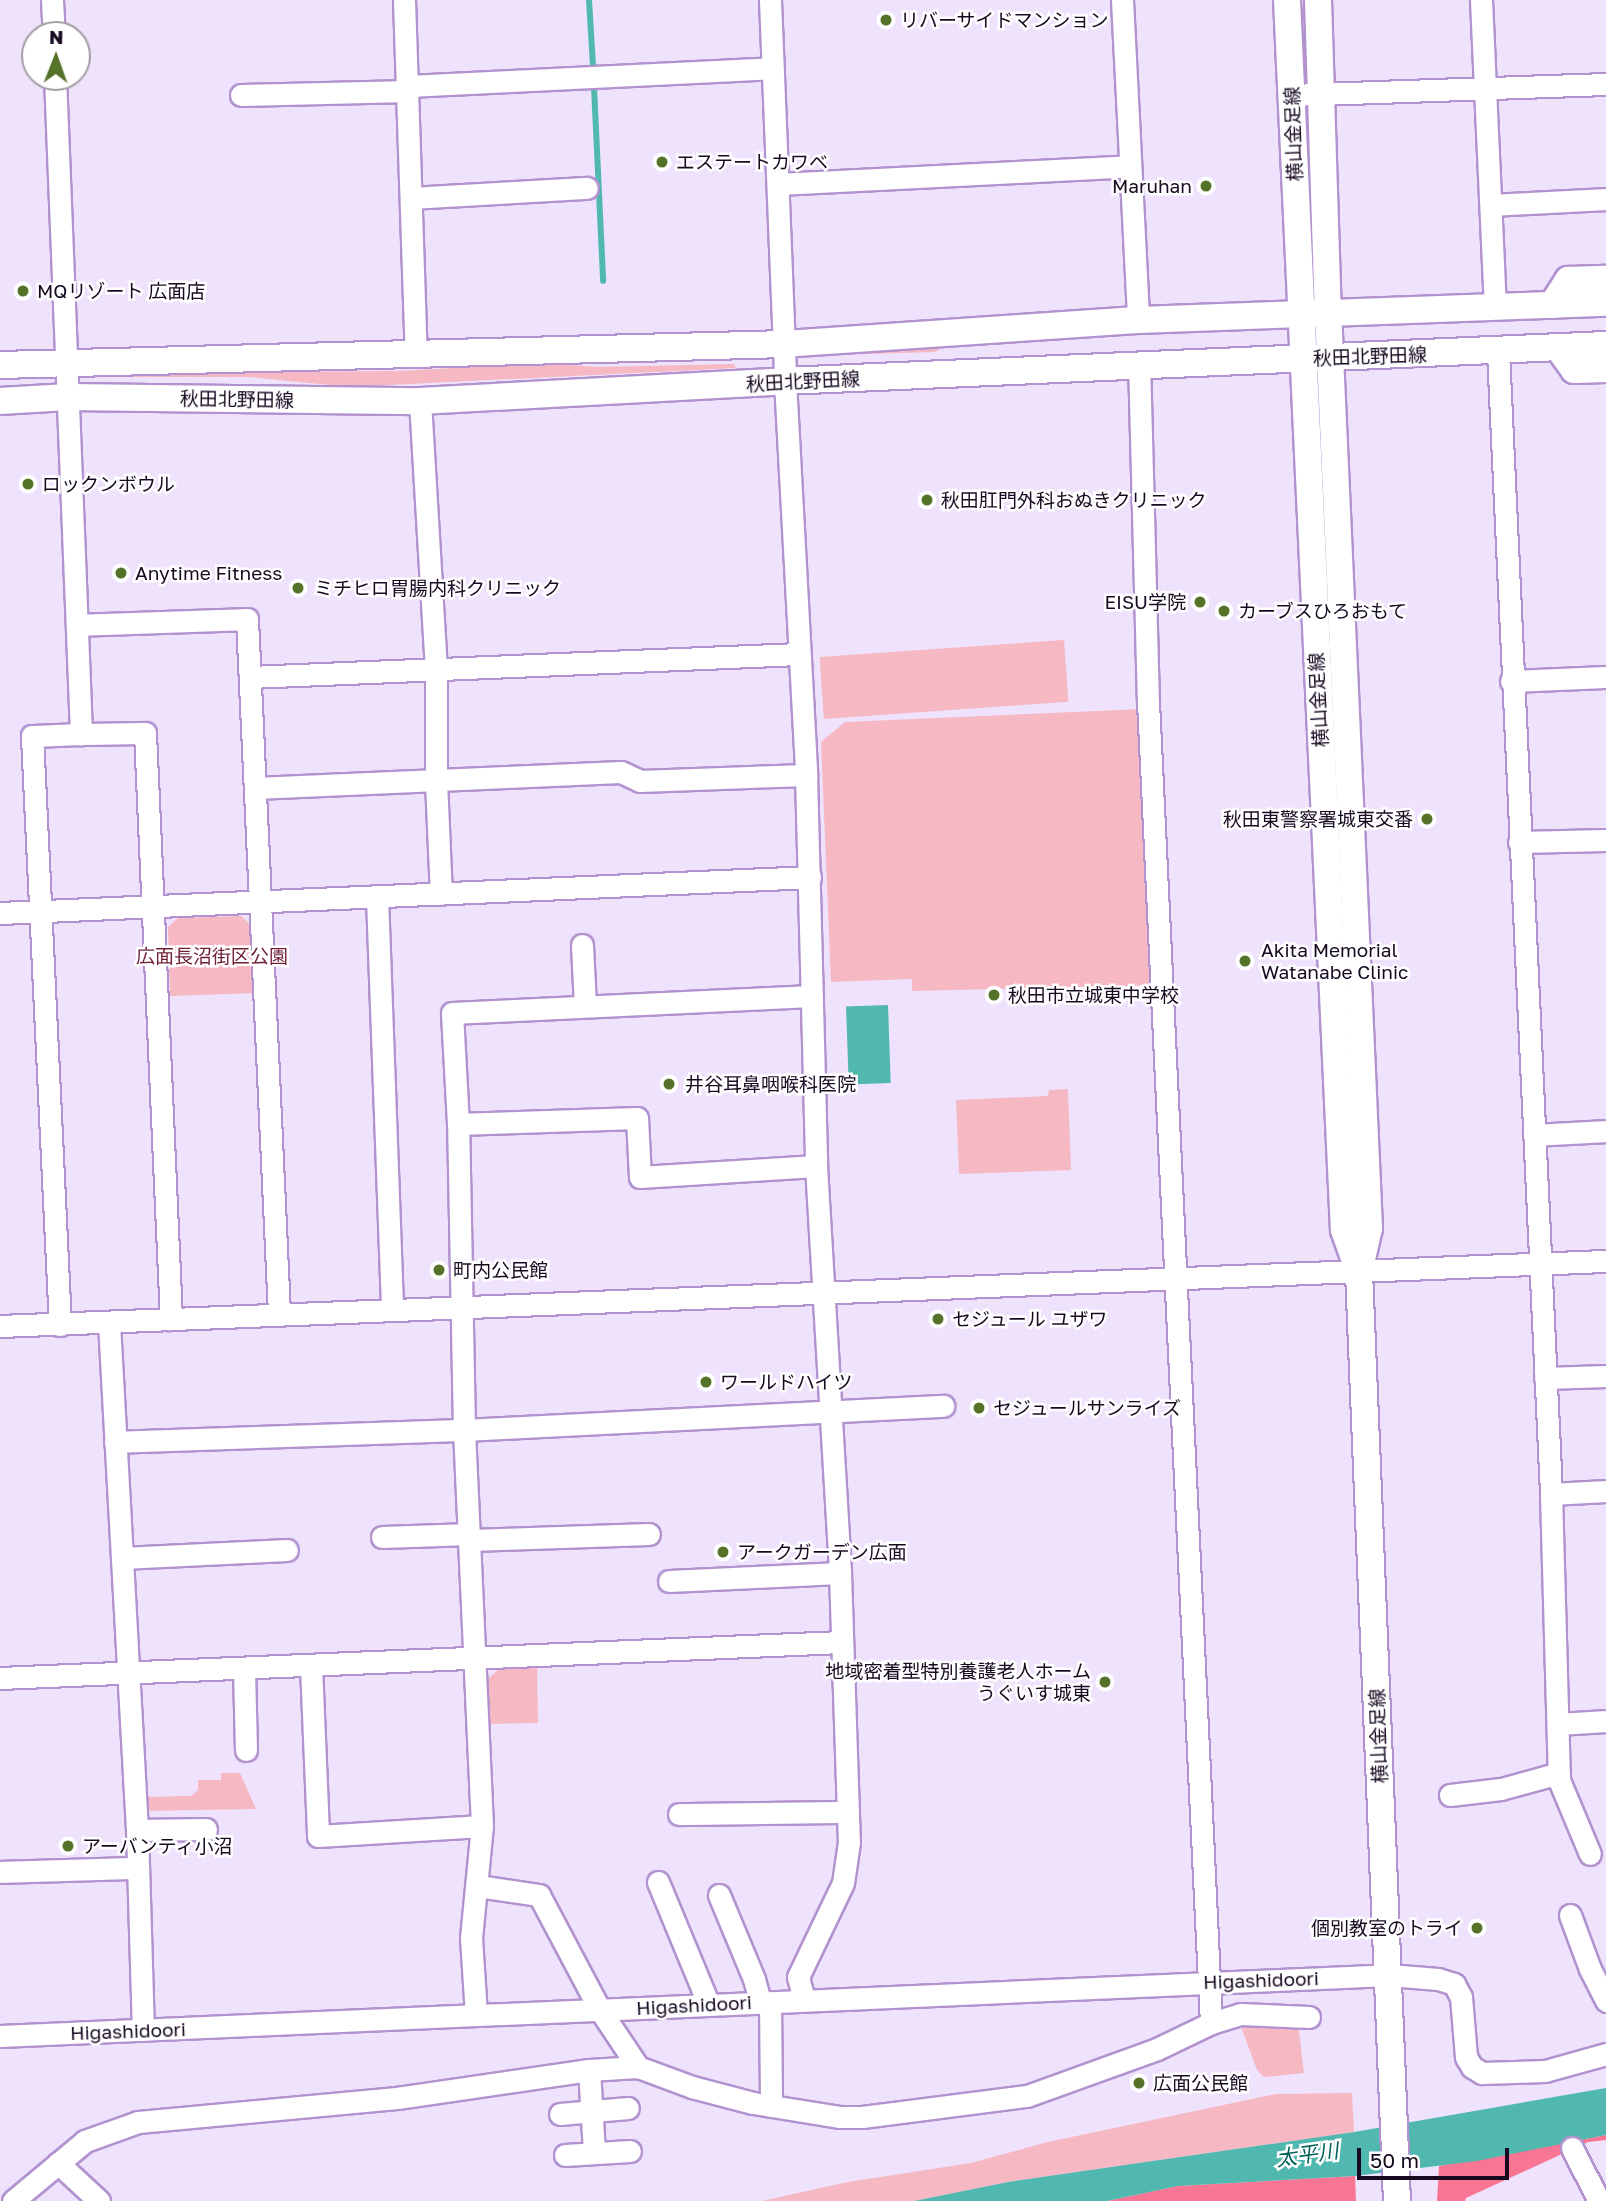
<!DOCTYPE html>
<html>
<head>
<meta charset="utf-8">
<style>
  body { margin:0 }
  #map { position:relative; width:1606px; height:2201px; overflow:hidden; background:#efe2fc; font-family:"Golos Text","Noto Sans JP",sans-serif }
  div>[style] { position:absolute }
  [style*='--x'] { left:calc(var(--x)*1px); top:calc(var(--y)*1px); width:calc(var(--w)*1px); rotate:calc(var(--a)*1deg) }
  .green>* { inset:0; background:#f6b8c2; transform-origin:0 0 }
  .forest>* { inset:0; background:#f87593 }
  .water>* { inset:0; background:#50b8af; transform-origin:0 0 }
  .stream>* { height:6px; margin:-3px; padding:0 3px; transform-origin:3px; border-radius:3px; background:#50b8af }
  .roads { filter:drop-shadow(2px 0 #b292cf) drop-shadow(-2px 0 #b292cf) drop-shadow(0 2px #b292cf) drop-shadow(0 -2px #b292cf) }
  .minor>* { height:21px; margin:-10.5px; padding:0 10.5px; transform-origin:10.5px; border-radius:10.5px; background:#fff }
  .major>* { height:26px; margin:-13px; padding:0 13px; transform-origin:13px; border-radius:13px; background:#fff }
  .dots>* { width:19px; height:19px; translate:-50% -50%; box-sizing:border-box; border:4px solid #fff; border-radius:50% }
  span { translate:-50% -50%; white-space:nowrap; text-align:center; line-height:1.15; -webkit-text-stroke:5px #fff; paint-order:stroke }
  .poi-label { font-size:19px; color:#160920 }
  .left { translate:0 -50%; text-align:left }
  .right { translate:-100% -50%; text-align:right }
  .street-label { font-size:19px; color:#160920 }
  .park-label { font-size:19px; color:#6f1e35 }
  .water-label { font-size:21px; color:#00605b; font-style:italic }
  .north { position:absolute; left:21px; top:21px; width:70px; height:70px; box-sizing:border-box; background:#fff; border:2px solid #a29da6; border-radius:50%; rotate:1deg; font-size:19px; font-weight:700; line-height:28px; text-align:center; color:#160920 }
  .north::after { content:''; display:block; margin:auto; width:24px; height:32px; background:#557328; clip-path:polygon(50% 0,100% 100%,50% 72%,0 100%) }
  .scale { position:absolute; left:1357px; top:2148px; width:152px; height:32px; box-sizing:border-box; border:4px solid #160920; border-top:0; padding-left:9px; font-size:21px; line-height:24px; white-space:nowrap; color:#160920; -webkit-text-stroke:5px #fff; paint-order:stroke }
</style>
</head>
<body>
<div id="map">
  <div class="green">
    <div style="clip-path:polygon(936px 348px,939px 350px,934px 352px,832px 355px,834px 352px)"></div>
    <div style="clip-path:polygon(540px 363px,598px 367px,734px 364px,736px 368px,349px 387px,250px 377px,114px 377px,112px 373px,398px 371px)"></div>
    <div style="left:1064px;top:640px;width:62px;height:245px;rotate:86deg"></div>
    <div style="clip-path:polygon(1143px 709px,1155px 985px,912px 991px,912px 979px,831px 982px,821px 742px,845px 722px)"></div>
    <div style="clip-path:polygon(241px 916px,255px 929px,256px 993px,170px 996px,168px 927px,178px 918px)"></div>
    <div style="clip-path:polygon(1068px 1089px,1071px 1170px,959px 1174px,956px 1100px,1048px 1096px,1049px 1090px)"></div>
    <div style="clip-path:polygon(537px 1667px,538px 1723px,489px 1724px,488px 1679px,500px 1668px)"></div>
    <div style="clip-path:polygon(221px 1773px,240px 1773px,256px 1809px,140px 1811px,140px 1797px,191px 1796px,198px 1790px,198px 1780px,221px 1780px)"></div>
    <div style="clip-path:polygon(1298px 2023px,1304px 2073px,1264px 2077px,1257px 2070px,1240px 2024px)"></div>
    <div style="clip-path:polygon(1352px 2093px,1354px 2132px,1008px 2182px,914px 2201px,762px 2201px,848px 2182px,971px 2163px,1048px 2142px,1276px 2094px)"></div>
  </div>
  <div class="forest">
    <div style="clip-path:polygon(1606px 2135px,1606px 2140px,1588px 2142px,1466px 2198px,1465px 2201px,1437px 2201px,1439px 2166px)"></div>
    <div style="clip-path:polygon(1355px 2176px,1356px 2201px,1107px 2201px,1178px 2186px)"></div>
  </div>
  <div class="water">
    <div style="left:888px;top:1005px;width:78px;height:42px;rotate:88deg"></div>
    <div style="clip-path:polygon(1606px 2088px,1606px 2135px,1477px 2161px,1355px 2176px,1178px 2186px,1107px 2201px,914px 2201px,1008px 2182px,1354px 2132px)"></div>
  </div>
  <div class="stream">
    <div style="--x:589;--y:0;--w:65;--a:86.5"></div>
    <div style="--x:594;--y:87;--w:194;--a:87.3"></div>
  </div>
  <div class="roads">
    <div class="minor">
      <div style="--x:52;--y:0;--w:35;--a:87"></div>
      <div style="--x:404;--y:0;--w:355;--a:88.1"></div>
      <div style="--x:770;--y:0;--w:381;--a:87.7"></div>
      <div style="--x:785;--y:381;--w:395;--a:86.9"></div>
      <div style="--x:806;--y:775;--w:391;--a:88.5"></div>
      <div style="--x:816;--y:1166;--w:408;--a:86.6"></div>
      <div style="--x:840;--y:1573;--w:269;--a:88.1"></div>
      <div style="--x:849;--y:1842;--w:41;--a:98.3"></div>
      <div style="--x:843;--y:1883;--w:104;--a:115.6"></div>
      <div style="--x:798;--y:1977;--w:24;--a:75"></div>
      <div style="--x:1122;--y:0;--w:320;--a:87.1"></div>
      <div style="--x:1481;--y:0;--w:307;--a:87.4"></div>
      <div style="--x:55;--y:77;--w:658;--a:87.73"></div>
      <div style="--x:81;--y:734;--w:49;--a:177.7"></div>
      <div style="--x:32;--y:736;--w:590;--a:87.28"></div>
      <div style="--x:408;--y:86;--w:365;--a:-2.8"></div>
      <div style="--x:241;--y:95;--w:168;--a:-1.4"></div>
      <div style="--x:1291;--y:95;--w:315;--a:-2"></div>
      <div style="--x:779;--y:184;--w:351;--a:-2.9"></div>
      <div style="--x:412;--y:198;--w:175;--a:-3.3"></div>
      <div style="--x:1491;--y:205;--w:115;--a:-3"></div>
      <div style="--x:1498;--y:352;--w:1143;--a:87.34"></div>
      <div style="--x:1551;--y:1494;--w:286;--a:88.4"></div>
      <div style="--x:1559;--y:1780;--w:80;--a:67.3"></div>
      <div style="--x:420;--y:401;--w:269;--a:86.6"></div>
      <div style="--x:436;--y:670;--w:111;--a:90"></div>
      <div style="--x:436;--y:781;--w:113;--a:87.5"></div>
      <div style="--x:77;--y:625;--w:170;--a:-2"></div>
      <div style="--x:247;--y:619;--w:696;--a:87.36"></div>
      <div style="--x:250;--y:677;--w:549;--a:-2.4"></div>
      <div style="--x:1511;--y:681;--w:95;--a:-2.4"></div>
      <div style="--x:81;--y:734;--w:64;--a:-0.9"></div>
      <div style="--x:145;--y:733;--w:587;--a:87.46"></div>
      <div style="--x:255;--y:788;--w:366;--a:-2.5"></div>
      <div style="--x:621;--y:772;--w:21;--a:25"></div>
      <div style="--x:640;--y:781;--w:166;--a:-2.1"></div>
      <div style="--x:1519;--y:842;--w:87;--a:-1.3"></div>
      <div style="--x:377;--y:897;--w:413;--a:87.9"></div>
      <div style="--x:0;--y:913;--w:811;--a:-2.54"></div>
      <div style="--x:582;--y:945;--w:61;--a:87.2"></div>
      <div style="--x:458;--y:1124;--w:179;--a:-1.9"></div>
      <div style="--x:637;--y:1118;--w:59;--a:87.1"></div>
      <div style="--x:640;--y:1177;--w:176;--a:-3.6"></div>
      <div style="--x:1534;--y:1135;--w:72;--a:-3.2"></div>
      <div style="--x:109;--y:1323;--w:508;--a:86.84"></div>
      <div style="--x:137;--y:1830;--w:200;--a:88.3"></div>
      <div style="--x:0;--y:1326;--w:1607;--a:-2.32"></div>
      <div style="--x:1545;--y:1378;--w:61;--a:-1.9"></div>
      <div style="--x:115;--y:1442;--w:349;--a:-2"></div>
      <div style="--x:464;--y:1430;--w:480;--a:-2.9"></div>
      <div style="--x:1551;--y:1494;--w:55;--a:-3.1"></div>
      <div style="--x:382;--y:1537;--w:88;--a:-2"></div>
      <div style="--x:471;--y:1540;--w:178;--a:-1.9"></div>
      <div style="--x:122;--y:1558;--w:165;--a:-2.8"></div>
      <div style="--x:669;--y:1581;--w:171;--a:-2.7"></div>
      <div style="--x:311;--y:1666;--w:170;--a:87.6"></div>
      <div style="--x:318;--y:1836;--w:164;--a:-3.5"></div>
      <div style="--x:244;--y:1669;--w:81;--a:88.6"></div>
      <div style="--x:0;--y:1678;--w:842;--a:-2.45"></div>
      <div style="--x:1558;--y:1724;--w:48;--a:-3.6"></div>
      <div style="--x:1450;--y:1795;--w:51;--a:-6.7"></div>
      <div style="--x:1501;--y:1789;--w:60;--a:-15.4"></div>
      <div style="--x:679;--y:1814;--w:169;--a:-0.7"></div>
      <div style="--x:137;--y:1830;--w:69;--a:-0.8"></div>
      <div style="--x:0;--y:1872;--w:138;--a:-1.7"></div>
      <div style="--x:658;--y:1882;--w:133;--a:67.5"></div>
      <div style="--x:478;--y:1886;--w:62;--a:8.4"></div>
      <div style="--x:539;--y:1895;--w:130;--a:62.1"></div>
      <div style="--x:600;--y:2010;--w:69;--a:56.3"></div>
      <div style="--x:719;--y:1895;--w:91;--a:67.4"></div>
      <div style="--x:754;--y:1979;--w:24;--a:75"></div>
      <div style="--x:1570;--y:1915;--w:58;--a:69.7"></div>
      <div style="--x:1590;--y:1969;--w:36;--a:63"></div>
      <div style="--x:770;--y:2002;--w:104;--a:89.4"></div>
      <div style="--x:476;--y:2015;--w:77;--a:-93.7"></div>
      <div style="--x:471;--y:1938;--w:113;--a:-84.4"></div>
      <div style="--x:482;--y:1826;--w:396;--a:-92.6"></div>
      <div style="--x:464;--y:1430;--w:306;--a:-91.1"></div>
      <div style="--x:458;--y:1124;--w:111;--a:-93.1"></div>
      <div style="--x:452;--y:1013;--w:360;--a:-2.7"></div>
      <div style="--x:1211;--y:2023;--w:31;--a:-17"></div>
      <div style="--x:1241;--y:2014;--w:68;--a:2.5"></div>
      <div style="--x:0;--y:2036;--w:1390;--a:-2.51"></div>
      <div style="--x:1389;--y:1975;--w:49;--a:4.7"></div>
      <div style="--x:1438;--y:1979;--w:17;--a:17"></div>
      <div style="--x:1454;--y:1984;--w:15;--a:62"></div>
      <div style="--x:1461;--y:1997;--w:60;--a:85.2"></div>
      <div style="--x:1466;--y:2057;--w:12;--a:59"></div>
      <div style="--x:1472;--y:2067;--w:12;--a:31"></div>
      <div style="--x:1482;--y:2073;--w:63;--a:-1.8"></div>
      <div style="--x:1545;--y:2071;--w:63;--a:-15.6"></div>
      <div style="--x:589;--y:2070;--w:82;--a:86.5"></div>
      <div style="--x:560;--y:2114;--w:68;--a:-5"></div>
      <div style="--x:1572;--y:2148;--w:59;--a:63"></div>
      <div style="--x:565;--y:2155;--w:65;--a:-3.5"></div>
      <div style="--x:58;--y:2163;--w:56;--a:42.8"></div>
      <div style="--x:13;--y:2201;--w:94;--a:-39.8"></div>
      <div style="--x:85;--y:2141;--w:56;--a:-19.7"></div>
      <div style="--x:138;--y:2122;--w:260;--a:-5.3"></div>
      <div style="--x:397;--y:2098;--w:194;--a:-8.3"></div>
      <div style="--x:589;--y:2070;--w:49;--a:-3.5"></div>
      <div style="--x:638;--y:2067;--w:58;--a:20.3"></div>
      <div style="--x:692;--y:2087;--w:63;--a:14.7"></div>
      <div style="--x:753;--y:2103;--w:87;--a:9.2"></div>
      <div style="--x:839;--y:2117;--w:23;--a:0"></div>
      <div style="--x:862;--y:2117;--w:166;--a:-7.3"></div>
      <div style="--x:1027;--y:2096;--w:138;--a:-19.9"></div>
      <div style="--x:1157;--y:2049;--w:60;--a:-25.7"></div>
      <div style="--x:1211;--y:2023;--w:1321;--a:-92.73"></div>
      <div style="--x:1148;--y:704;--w:337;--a:-91.5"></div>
    </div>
    <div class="major">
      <div style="--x:1287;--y:0;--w:1231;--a:87.35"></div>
      <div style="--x:1344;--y:1230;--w:45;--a:70.3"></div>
      <div style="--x:1318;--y:0;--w:311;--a:88.2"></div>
      <div style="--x:1328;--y:311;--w:918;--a:87.44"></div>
      <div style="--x:1369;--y:1228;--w:45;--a:102.8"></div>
      <div style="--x:1359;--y:1272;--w:930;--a:87.66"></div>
      <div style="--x:1552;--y:305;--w:30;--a:-57"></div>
      <div style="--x:1568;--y:280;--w:38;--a:-2"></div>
      <div style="--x:1559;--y:349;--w:26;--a:54"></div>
      <div style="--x:1574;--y:370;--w:32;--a:-2"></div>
      <div style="--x:0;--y:365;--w:784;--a:-1.53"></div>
      <div style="--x:784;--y:344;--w:355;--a:-3.9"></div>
      <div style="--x:1138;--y:320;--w:468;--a:-2.1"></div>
      <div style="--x:0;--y:401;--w:68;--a:-3.4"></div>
      <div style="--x:68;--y:397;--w:352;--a:0.7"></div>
      <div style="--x:420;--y:401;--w:366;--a:-3.1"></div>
      <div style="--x:785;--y:381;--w:822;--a:-2.51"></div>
    </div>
  </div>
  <div class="dots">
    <div style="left:886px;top:20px;background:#557328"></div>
    <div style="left:662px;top:162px;background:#557328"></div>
    <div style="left:1206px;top:186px;background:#557328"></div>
    <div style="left:23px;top:291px;background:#557328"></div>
    <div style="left:28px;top:484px;background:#557328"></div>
    <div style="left:927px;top:500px;background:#557328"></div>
    <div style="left:121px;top:573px;background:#557328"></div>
    <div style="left:298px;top:588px;background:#557328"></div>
    <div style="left:1200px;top:602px;background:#557328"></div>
    <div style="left:1224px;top:611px;background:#557328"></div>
    <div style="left:1427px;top:819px;background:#557328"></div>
    <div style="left:1245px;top:961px;background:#557328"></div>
    <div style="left:994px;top:995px;background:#557328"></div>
    <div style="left:669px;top:1084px;background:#557328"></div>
    <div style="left:439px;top:1270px;background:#557328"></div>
    <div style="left:938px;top:1319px;background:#557328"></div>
    <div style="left:706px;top:1382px;background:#557328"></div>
    <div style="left:979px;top:1408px;background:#557328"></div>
    <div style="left:723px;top:1552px;background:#557328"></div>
    <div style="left:1105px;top:1682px;background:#557328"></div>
    <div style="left:68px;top:1846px;background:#557328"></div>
    <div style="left:1477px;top:1928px;background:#557328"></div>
    <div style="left:1139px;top:2083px;background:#557328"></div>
  </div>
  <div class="poi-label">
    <span class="left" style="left:900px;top:20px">リバーサイドマンション</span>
    <span class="left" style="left:676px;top:162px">エステートカワベ</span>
    <span class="right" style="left:1192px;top:186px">Maruhan</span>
    <span class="left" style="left:37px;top:291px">MQリゾート 広面店</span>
    <span class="left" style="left:42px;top:484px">ロックンボウル</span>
    <span class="left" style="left:941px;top:500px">秋田肛門外科おぬきクリニック</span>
    <span class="left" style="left:135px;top:573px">Anytime Fitness</span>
    <span class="left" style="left:314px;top:588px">ミチヒロ胃腸内科クリニック</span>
    <span class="right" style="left:1186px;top:602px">EISU学院</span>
    <span class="left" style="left:1238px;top:611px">カーブスひろおもて</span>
    <span class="right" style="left:1413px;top:819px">秋田東警察署城東交番</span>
    <span class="left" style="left:1261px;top:961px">Akita Memorial<br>Watanabe Clinic</span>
    <span class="left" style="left:1008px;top:995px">秋田市立城東中学校</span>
    <span class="left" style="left:685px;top:1084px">井谷耳鼻咽喉科医院</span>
    <span class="left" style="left:453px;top:1270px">町内公民館</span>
    <span class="left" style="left:952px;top:1319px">セジュール ユザワ</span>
    <span class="left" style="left:720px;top:1382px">ワールドハイツ</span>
    <span class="left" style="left:993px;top:1408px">セジュールサンライズ</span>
    <span class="left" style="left:737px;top:1552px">アークガーデン広面</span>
    <span class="right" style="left:1091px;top:1682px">地域密着型特別養護老人ホーム<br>うぐいす城東</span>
    <span class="left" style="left:82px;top:1846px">アーバンティ小沼</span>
    <span class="right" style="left:1463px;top:1928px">個別教室のトライ</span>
    <span class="left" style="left:1153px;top:2083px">広面公民館</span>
  </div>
  <div class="street-label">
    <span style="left:1293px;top:134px;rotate:-92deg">横山金足線</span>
    <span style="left:1370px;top:356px;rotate:-2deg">秋田北野田線</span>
    <span style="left:803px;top:381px;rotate:-3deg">秋田北野田線</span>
    <span style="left:237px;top:399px;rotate:1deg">秋田北野田線</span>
    <span style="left:1318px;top:700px;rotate:-93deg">横山金足線</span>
    <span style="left:1378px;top:1736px;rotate:-92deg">横山金足線</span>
    <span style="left:1261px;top:1980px;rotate:-2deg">Higashidoori</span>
    <span style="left:694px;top:2005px;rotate:-3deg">Higashidoori</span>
    <span style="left:128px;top:2031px;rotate:-2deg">Higashidoori</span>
  </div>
  <div class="park-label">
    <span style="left:212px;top:956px">広面長沼街区公園</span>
  </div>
  <div class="water-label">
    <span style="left:1307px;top:2154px;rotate:-8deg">太平川</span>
  </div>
  <div class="north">N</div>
  <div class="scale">50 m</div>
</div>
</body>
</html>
